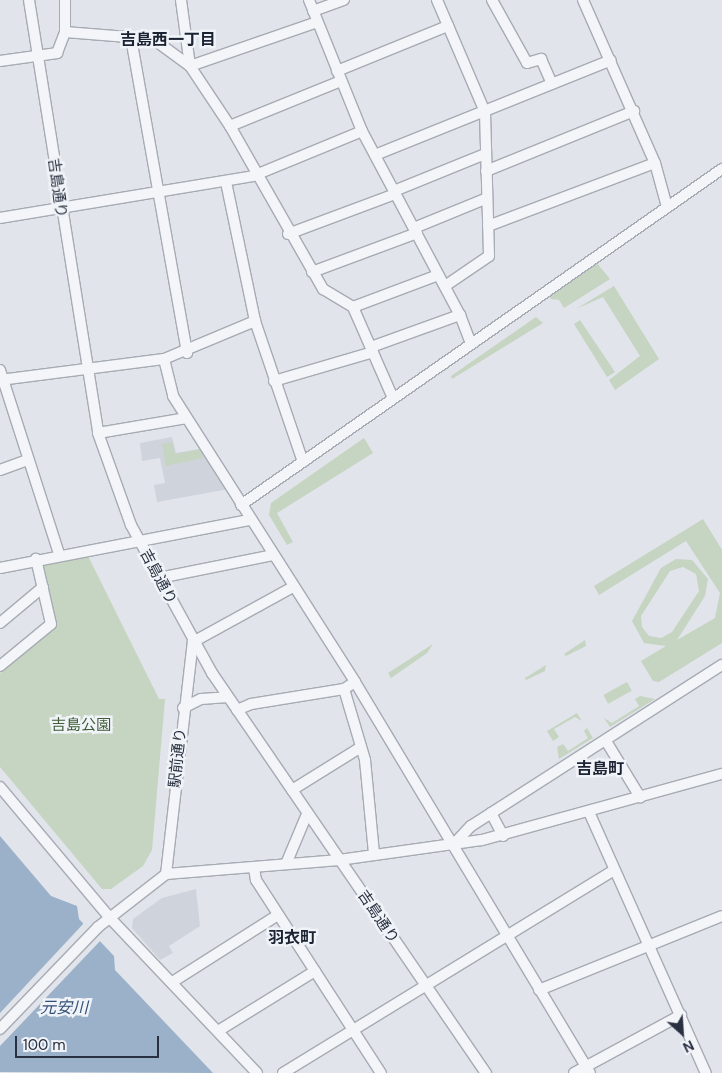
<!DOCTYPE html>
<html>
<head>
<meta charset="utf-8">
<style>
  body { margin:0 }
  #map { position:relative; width:722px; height:1073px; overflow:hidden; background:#e1e4ea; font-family:"DM Sans","Noto Sans JP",sans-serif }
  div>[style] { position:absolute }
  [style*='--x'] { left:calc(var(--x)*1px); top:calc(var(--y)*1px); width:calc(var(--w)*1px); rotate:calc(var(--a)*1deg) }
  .built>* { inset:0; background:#cfd3dc }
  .green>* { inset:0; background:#c6d4c2; transform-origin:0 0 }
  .water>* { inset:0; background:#9bb1ca }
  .pier>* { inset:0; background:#e1e4ea }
  .roads { filter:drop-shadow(1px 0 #a6abb4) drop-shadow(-1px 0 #a6abb4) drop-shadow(0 1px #a6abb4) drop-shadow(0 -1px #a6abb4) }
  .minor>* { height:10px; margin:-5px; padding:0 5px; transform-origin:5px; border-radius:5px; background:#f3f5f8 }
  span { translate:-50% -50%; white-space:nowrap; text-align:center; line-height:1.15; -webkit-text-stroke:5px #f0f3f7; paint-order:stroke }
  .street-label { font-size:15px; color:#293141 }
  .park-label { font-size:15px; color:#3d5d36 }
  .neighbourhood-label { font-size:16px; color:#1b2232; font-weight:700 }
  .water-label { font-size:16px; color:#324f76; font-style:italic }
  .north { position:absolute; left:657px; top:1008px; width:50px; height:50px; -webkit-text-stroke:4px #f0f3f7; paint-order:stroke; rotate:154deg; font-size:14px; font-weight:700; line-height:20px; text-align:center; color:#293141 }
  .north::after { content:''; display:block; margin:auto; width:18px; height:22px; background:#293141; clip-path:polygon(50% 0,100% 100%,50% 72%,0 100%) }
  .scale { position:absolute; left:15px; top:1036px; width:144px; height:22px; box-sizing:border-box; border:2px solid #293141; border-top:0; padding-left:6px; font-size:15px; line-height:18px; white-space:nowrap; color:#293141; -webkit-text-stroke:4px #f0f3f7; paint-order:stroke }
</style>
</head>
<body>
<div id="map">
  <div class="built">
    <div style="clip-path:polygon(172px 437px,176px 453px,205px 448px,229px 489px,157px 502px,154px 485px,165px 483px,160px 458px,142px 461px,140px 443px)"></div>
    <div style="clip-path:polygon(196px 889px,200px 926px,169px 946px,173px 953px,160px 960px,132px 928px,133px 919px,162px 898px)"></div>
  </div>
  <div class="green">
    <div style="clip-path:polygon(596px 262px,610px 279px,564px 308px,559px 300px,551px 299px,549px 295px)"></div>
    <div style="clip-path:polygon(614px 286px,659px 359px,615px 390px,609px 380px,640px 356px,603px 297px,576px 309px)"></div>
    <div style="clip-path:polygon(536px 317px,543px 323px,452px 379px,451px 376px)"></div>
    <div style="clip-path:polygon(580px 320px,615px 372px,607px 377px,574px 324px)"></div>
    <div style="clip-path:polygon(364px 438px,373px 453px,277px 513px,293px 542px,287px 545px,269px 515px,271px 503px)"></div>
    <div style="clip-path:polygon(172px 442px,175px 454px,201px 449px,203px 458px,166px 466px,162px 444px)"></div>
    <div style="clip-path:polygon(evenodd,703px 519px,722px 550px,722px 643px,659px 682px,653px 681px,641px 661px,666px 646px,644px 643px,632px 621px,661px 568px,676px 559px,692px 560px,708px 579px,705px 596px,677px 640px,715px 618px,720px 593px,686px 541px,599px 595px,594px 586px,703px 519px,683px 567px,696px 574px,699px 591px,672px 632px,661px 638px,649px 636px,642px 627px,641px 616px,670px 571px,683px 567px)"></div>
    <div style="clip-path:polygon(88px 556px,159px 699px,165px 699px,152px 850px,143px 866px,111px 889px,102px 889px,0 767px,0 673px,55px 627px,43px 564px)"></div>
    <div style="clip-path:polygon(585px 640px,586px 646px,566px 656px,564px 654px)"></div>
    <div style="clip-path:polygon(433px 644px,427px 653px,391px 678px,388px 673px)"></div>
    <div style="clip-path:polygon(546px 665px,545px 671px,526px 680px,525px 678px)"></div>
    <div style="left:627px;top:682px;width:10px;height:27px;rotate:61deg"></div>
    <div style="clip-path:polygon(640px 696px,655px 699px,610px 727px,604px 718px,612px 723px,639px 706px,635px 699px)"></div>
    <div style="clip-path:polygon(577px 713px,582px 721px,575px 717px,554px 729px,559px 737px,553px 741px,547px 731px)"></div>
    <div style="clip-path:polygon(587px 728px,593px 738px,559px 759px,557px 747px,563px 744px,568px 751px,588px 738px,584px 731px)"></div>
  </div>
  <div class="water">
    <div style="clip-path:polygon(0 836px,51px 896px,77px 906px,79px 919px,114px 956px,115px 970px,213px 1073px,0 1072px)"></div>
  </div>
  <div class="pier">
    <div style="clip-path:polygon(85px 922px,102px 939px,0 1046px,0 1013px)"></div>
  </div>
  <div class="roads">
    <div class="minor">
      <div style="--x:29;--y:0;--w:438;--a:80.9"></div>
      <div style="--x:98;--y:433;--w:98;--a:70.3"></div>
      <div style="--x:131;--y:525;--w:169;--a:61.3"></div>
      <div style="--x:212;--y:673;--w:485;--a:55.6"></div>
      <div style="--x:181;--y:0;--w:67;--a:82.2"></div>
      <div style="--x:190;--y:66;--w:134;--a:-19.1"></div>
      <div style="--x:309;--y:0;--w:141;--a:68"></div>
      <div style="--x:362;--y:131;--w:208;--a:62"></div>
      <div style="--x:460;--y:315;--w:31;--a:69"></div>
      <div style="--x:437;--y:0;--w:122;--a:66.8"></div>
      <div style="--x:485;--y:112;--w:144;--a:88.4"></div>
      <div style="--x:489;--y:256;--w:53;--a:145.7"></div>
      <div style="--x:492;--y:0;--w:72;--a:60.9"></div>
      <div style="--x:527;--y:63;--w:15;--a:-16"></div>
      <div style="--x:541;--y:59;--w:27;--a:66"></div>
      <div style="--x:583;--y:0;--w:178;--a:66.2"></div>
      <div style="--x:655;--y:163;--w:46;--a:74.7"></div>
      <div style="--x:313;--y:11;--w:33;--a:-20"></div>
      <div style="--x:65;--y:32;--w:88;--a:4.5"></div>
      <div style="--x:153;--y:39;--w:46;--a:36.1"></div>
      <div style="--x:190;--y:66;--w:72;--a:56.3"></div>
      <div style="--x:230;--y:126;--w:188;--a:60.3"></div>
      <div style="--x:323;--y:289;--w:35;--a:31"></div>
      <div style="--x:353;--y:307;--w:99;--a:66.3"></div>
      <div style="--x:131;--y:38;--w:320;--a:79.9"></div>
      <div style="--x:0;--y:61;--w:58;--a:-8"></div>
      <div style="--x:57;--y:53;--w:22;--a:-69"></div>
      <div style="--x:65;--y:32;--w:32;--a:-90"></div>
      <div style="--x:337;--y:71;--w:120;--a:-22.1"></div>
      <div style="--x:230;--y:126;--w:120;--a:-22.1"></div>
      <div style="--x:375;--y:155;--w:254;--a:-21.9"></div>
      <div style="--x:486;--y:171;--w:160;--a:-22.1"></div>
      <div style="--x:226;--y:182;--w:142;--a:78.2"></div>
      <div style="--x:255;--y:321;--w:149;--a:71.2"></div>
      <div style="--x:394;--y:191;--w:98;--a:-22.1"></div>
      <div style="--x:0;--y:218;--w:256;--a:-9.4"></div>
      <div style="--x:253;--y:176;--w:118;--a:-22.4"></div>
      <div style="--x:488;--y:226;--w:178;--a:-20.7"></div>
      <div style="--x:414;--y:228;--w:79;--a:-22.3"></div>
      <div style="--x:288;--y:234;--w:114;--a:-20.5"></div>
      <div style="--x:312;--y:272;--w:112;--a:-20.4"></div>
      <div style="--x:353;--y:307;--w:91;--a:-20.6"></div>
      <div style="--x:371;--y:347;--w:95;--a:-19.8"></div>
      <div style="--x:164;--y:359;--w:38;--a:76"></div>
      <div style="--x:173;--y:396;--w:339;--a:57.5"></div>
      <div style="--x:355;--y:682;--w:456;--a:59"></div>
      <div style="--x:0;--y:370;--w:193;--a:72.2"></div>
      <div style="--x:0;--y:380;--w:165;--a:-7.3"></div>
      <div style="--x:164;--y:359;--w:99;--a:-22.7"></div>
      <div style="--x:274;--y:381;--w:103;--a:-16.3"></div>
      <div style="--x:98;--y:433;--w:90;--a:-9.6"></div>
      <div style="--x:0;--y:470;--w:30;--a:-20"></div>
      <div style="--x:241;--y:505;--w:587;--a:-34.94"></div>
      <div style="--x:0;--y:568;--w:255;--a:-10.9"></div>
      <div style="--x:159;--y:578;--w:116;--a:-11.4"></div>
      <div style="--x:0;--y:623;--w:56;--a:-39.9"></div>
      <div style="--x:0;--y:666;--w:66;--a:-39.5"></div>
      <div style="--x:51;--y:624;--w:67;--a:-103"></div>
      <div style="--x:355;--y:682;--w:13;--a:148"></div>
      <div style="--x:344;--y:689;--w:74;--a:73.5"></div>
      <div style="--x:365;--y:760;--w:94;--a:84.5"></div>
      <div style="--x:183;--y:708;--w:20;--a:-27"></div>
      <div style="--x:201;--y:699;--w:27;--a:-4"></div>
      <div style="--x:237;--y:710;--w:15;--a:-23"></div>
      <div style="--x:251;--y:704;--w:94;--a:-9.2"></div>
      <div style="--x:606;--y:741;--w:66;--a:58.7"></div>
      <div style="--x:0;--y:787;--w:170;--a:50"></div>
      <div style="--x:109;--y:917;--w:215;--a:46.5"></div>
      <div style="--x:292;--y:790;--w:81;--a:-31.9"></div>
      <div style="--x:589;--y:812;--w:286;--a:65.9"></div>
      <div style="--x:491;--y:813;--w:26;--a:62"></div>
      <div style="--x:454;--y:844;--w:25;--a:-47"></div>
      <div style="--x:471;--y:826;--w:298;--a:-32.7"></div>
      <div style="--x:286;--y:864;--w:54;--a:-67.2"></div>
      <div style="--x:254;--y:868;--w:12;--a:81"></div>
      <div style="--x:256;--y:880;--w:230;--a:57.1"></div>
      <div style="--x:166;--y:874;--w:234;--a:-83.4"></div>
      <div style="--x:193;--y:642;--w:114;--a:-28.8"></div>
      <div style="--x:174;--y:981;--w:123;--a:-32.4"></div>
      <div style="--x:539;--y:990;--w:197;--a:-22"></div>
      <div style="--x:0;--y:1029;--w:141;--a:-46.1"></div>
      <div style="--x:98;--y:927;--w:86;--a:-37.9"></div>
      <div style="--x:166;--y:874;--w:174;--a:-4.6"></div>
      <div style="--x:339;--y:860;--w:144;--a:-8"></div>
      <div style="--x:482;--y:840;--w:249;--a:-15.4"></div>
      <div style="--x:218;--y:1031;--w:114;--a:-31.7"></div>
      <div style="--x:283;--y:1073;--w:388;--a:-31.5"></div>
      <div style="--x:574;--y:1073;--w:122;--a:-28.5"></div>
    </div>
  </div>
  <div class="street-label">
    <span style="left:57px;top:188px;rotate:82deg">吉島通り</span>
    <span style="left:158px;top:577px;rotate:62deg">吉島通り</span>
    <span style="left:178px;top:758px;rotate:-84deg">駅前通り</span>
    <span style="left:378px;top:917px;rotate:56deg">吉島通り</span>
  </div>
  <div class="park-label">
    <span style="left:81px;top:726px">吉島公園</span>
  </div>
  <div class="neighbourhood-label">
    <span style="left:168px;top:40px">吉島西一丁目</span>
    <span style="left:600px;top:769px">吉島町</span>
    <span style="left:292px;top:938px">羽衣町</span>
  </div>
  <div class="water-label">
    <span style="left:64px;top:1008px">元安川</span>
  </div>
  <div class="north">N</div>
  <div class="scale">100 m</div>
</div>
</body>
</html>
